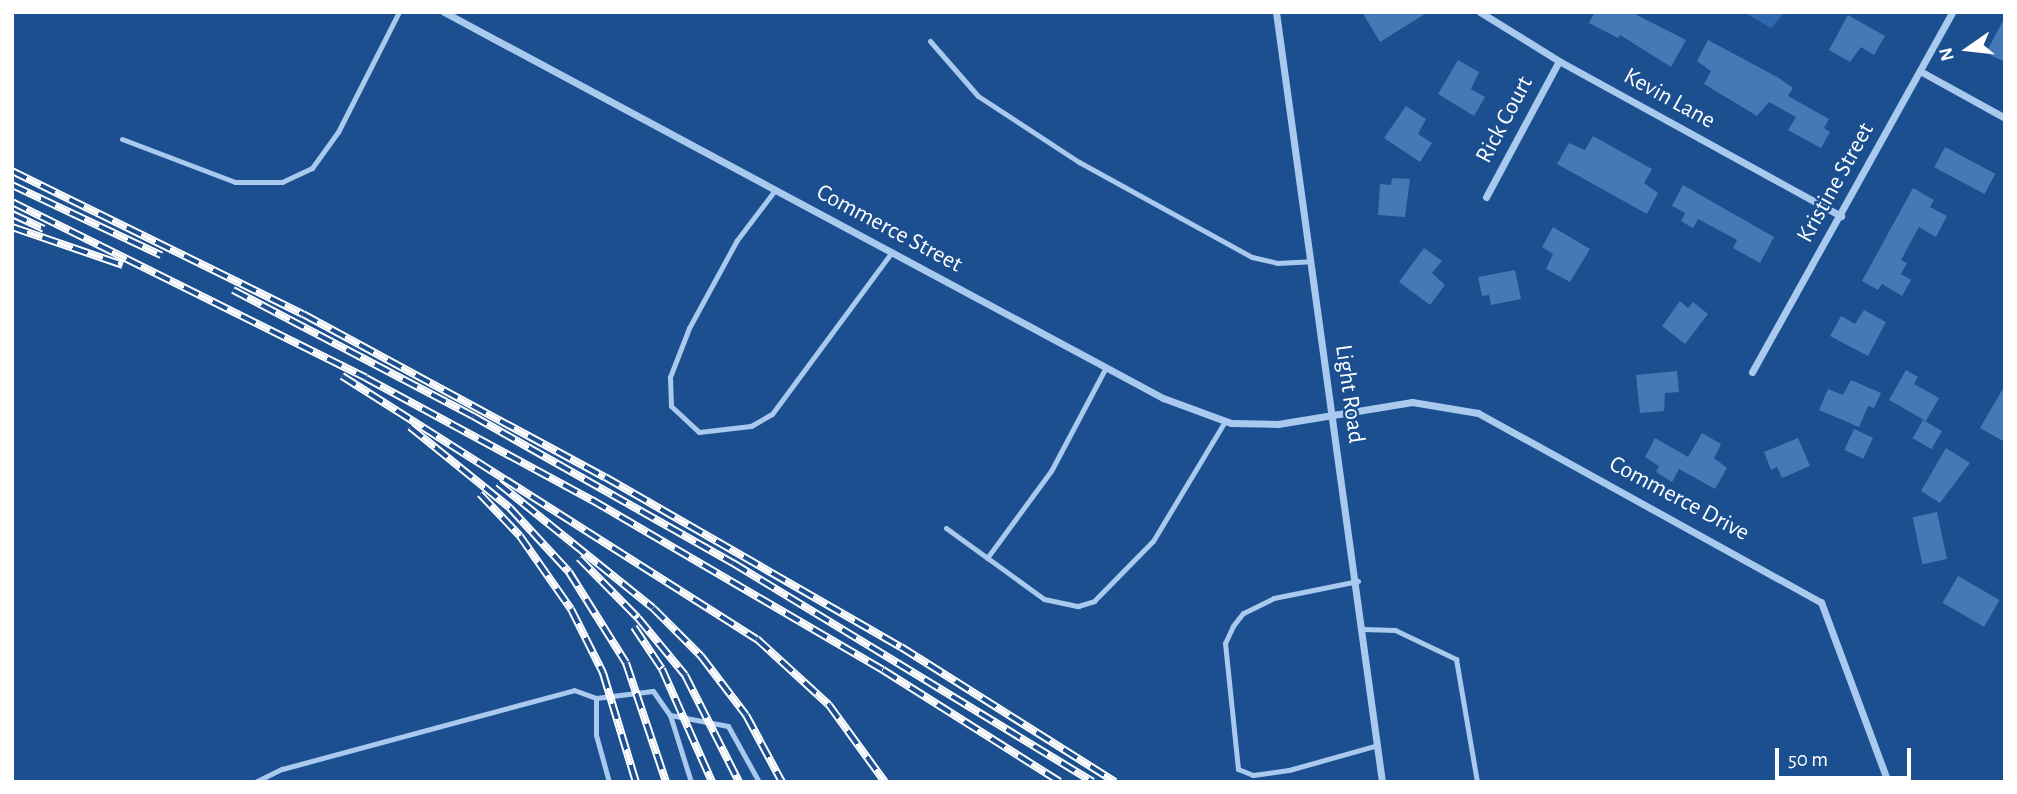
<!DOCTYPE html>
<html>
<head>
<meta charset="utf-8">
<style>
  body { margin:0 }
  #map { position:relative; width:2017px; height:794px; overflow:hidden; background:#1b4f8f; font-family:"Alegreya Sans",sans-serif }
  div>[style] { position:absolute }
  [style*='--x'] { left:calc(var(--x)*1px); top:calc(var(--y)*1px); width:calc(var(--w)*1px); rotate:calc(var(--a)*1deg) }
  .green>* { inset:0; background:#2e69ad }
  .building>* { inset:0; background:#4478b7; transform-origin:0 0 }
  .service>* { height:5px; margin:-2.5px; padding:0 2.5px; transform-origin:2.5px; border-radius:2.5px; background:#a9c9ee }
  .minor>* { height:7px; margin:-3.5px; padding:0 3.5px; transform-origin:3.5px; border-radius:3.5px; background:#a9c9ee }
  .rail>* { height:8px; margin-top:-4px; transform-origin:0; background:repeating-linear-gradient(90deg,#1b4f8f 0 16px,#fff 0 32px); box-sizing:border-box; border-block:2px solid #fff }
  span { translate:-50% -50%; white-space:nowrap; text-align:center; line-height:1.15; -webkit-text-stroke:5px #1b4f8f; paint-order:stroke }
  .street-label { font-size:24px; color:#fff }
  .frame { position:absolute; inset:0; border:14px solid #fff; pointer-events:none }
  .north { position:absolute; left:1933px; top:14px; width:70px; height:70px; -webkit-text-stroke:5px #1b4f8f; paint-order:stroke; rotate:256deg; font-size:19px; font-weight:700; line-height:28px; text-align:center; color:#fff }
  .north::after { content:''; display:block; margin:auto; width:24px; height:32px; background:#fff; clip-path:polygon(50% 0,100% 100%,50% 72%,0 100%) }
  .scale { position:absolute; left:1775px; top:748px; width:136px; height:32px; box-sizing:border-box; border:4px solid #fff; border-top:0; padding-left:9px; font-size:21px; line-height:24px; white-space:nowrap; color:#fff; -webkit-text-stroke:5px #1b4f8f; paint-order:stroke }
</style>
</head>
<body>
<div id="map">
  <div class="green">
    <div style="clip-path:polygon(1743px 12px,1785px 12px,1771px 28px)"></div>
  </div>
  <div class="building">
    <div style="clip-path:polygon(1362px 12px,1428px 12px,1380px 42px)"></div>
    <div style="clip-path:polygon(1595px 12px,1631px 12px,1686px 40px,1671px 67px,1620px 35px,1618px 38px,1589px 23px)"></div>
    <div style="clip-path:polygon(1848px 15px,1885px 36px,1874px 55px,1861px 47px,1850px 62px,1829px 50px)"></div>
    <div style="clip-path:polygon(2005px 17px,2005px 62px,1986px 53px)"></div>
    <div style="clip-path:polygon(1708px 40px,1779px 78px,1793px 88px,1788px 96px,1829px 119px,1824px 128px,1830px 132px,1821px 148px,1788px 130px,1796px 117px,1769px 102px,1757px 116px,1704px 84px,1711px 71px,1697px 61px)"></div>
    <div style="clip-path:polygon(1458px 60px,1479px 72px,1471px 89px,1485px 97px,1474px 116px,1438px 94px)"></div>
    <div style="clip-path:polygon(1406px 106px,1426px 119px,1418px 134px,1432px 143px,1420px 162px,1384px 138px)"></div>
    <div style="clip-path:polygon(1593px 136px,1652px 169px,1644px 183px,1658px 193px,1647px 214px,1557px 164px,1569px 143px,1585px 150px)"></div>
    <div style="left:1945px;top:147px;width:57px;height:23px;rotate:28deg"></div>
    <div style="clip-path:polygon(1392px 178px,1410px 179px,1405px 217px,1378px 215px,1380px 184px,1391px 185px)"></div>
    <div style="clip-path:polygon(1683px 185px,1774px 237px,1760px 263px,1733px 248px,1737px 240px,1698px 219px,1693px 228px,1681px 221px,1685px 213px,1672px 206px)"></div>
    <div style="clip-path:polygon(1913px 188px,1934px 200px,1930px 207px,1947px 216px,1936px 237px,1919px 227px,1901px 260px,1907px 263px,1901px 274px,1911px 280px,1902px 296px,1882px 284px,1878px 290px,1862px 281px)"></div>
    <div style="clip-path:polygon(1553px 227px,1590px 249px,1570px 282px,1546px 269px,1553px 254px,1542px 247px)"></div>
    <div style="clip-path:polygon(1424px 248px,1442px 261px,1432px 273px,1445px 285px,1430px 305px,1399px 282px)"></div>
    <div style="clip-path:polygon(1515px 270px,1521px 299px,1491px 305px,1489px 295px,1482px 296px,1478px 277px)"></div>
    <div style="clip-path:polygon(1680px 301px,1688px 308px,1693px 302px,1708px 314px,1685px 344px,1662px 326px)"></div>
    <div style="clip-path:polygon(1864px 310px,1886px 322px,1868px 356px,1830px 336px,1841px 316px,1855px 324px)"></div>
    <div style="clip-path:polygon(1906px 370px,1918px 377px,1914px 384px,1939px 398px,1926px 421px,1889px 400px)"></div>
    <div style="clip-path:polygon(1677px 371px,1679px 392px,1665px 393px,1664px 411px,1640px 413px,1636px 375px)"></div>
    <div style="clip-path:polygon(1851px 380px,1881px 393px,1874px 408px,1868px 406px,1859px 427px,1819px 410px,1828px 389px,1843px 395px)"></div>
    <div style="clip-path:polygon(2005px 385px,2005px 442px,1980px 428px)"></div>
    <div style="left:1923px;top:420px;width:22px;height:21px;rotate:30deg"></div>
    <div style="left:1854px;top:429px;width:21px;height:23px;rotate:25deg"></div>
    <div style="clip-path:polygon(1702px 433px,1721px 444px,1714px 458px,1727px 468px,1715px 489px,1679px 469px,1672px 482px,1656px 472px,1659px 466px,1645px 457px,1655px 438px,1688px 457px)"></div>
    <div style="clip-path:polygon(1798px 438px,1810px 466px,1782px 478px,1777px 467px,1771px 470px,1764px 452px)"></div>
    <div style="clip-path:polygon(1946px 448px,1970px 463px,1940px 503px,1921px 491px)"></div>
    <div style="left:1937px;top:512px;width:48px;height:25px;rotate:78deg"></div>
    <div style="left:1958px;top:576px;width:48px;height:31px;rotate:30deg"></div>
  </div>
  <div class="service">
    <div style="--x:930;--y:41;--w:73;--a:48.9"></div>
    <div style="--x:978;--y:96;--w:121;--a:33.2"></div>
    <div style="--x:1079;--y:162;--w:197;--a:28.8"></div>
    <div style="--x:1252;--y:257;--w:26;--a:13"></div>
    <div style="--x:1277;--y:263;--w:34;--a:-3"></div>
    <div style="--x:122;--y:139;--w:121;--a:20.8"></div>
    <div style="--x:235;--y:182;--w:47;--a:0"></div>
    <div style="--x:282;--y:182;--w:33;--a:-25"></div>
    <div style="--x:312;--y:168;--w:44;--a:-54.2"></div>
    <div style="--x:338;--y:132;--w:135;--a:-63.1"></div>
    <div style="--x:775;--y:190;--w:63;--a:127.2"></div>
    <div style="--x:737;--y:240;--w:100;--a:118.6"></div>
    <div style="--x:689;--y:328;--w:53;--a:111.2"></div>
    <div style="--x:670;--y:377;--w:29;--a:88"></div>
    <div style="--x:671;--y:406;--w:38;--a:43"></div>
    <div style="--x:699;--y:432;--w:52;--a:-6.6"></div>
    <div style="--x:751;--y:426;--w:24;--a:-30"></div>
    <div style="--x:772;--y:414;--w:202;--a:-53.5"></div>
    <div style="--x:946;--y:528;--w:121;--a:35.9"></div>
    <div style="--x:1044;--y:599;--w:35;--a:12"></div>
    <div style="--x:1078;--y:606;--w:17;--a:-17"></div>
    <div style="--x:1094;--y:601;--w:84;--a:-45.5"></div>
    <div style="--x:1153;--y:541;--w:140;--a:-59"></div>
    <div style="--x:987;--y:558;--w:108;--a:-53.7"></div>
    <div style="--x:1051;--y:471;--w:118;--a:-62.1"></div>
    <div style="--x:1358;--y:581;--w:86;--a:168.6"></div>
    <div style="--x:1274;--y:598;--w:34;--a:154"></div>
    <div style="--x:1243;--y:613;--w:16;--a:128"></div>
    <div style="--x:1233;--y:626;--w:19;--a:115"></div>
    <div style="--x:1225;--y:643;--w:127;--a:84.1"></div>
    <div style="--x:1238;--y:769;--w:16;--a:22"></div>
    <div style="--x:1253;--y:775;--w:36;--a:-8"></div>
    <div style="--x:1289;--y:770;--w:92;--a:-15.7"></div>
    <div style="--x:1363;--y:629;--w:32;--a:2"></div>
    <div style="--x:1395;--y:630;--w:68;--a:25.4"></div>
    <div style="--x:1456;--y:659;--w:125;--a:80.3"></div>
    <div style="--x:596;--y:698;--w:37;--a:90"></div>
    <div style="--x:596;--y:735;--w:49;--a:74.5"></div>
    <div style="--x:670;--y:715;--w:70;--a:72.6"></div>
    <div style="--x:255;--y:782;--w:30;--a:-26"></div>
    <div style="--x:282;--y:769;--w:302;--a:-15.1"></div>
    <div style="--x:574;--y:690;--w:23;--a:20"></div>
    <div style="--x:596;--y:698;--w:57;--a:-7"></div>
    <div style="--x:653;--y:691;--w:29;--a:55"></div>
    <div style="--x:670;--y:715;--w:59;--a:10.7"></div>
    <div style="--x:728;--y:726;--w:64;--a:61"></div>
  </div>
  <div class="minor">
    <div style="--x:444;--y:12;--w:816;--a:28.23"></div>
    <div style="--x:1163;--y:398;--w:72;--a:20.2"></div>
    <div style="--x:1231;--y:423;--w:47;--a:1.2"></div>
    <div style="--x:1278;--y:424;--w:136;--a:-9.3"></div>
    <div style="--x:1412;--y:402;--w:67;--a:9.5"></div>
    <div style="--x:1478;--y:413;--w:392;--a:28.9"></div>
    <div style="--x:1821;--y:602;--w:192;--a:69.6"></div>
    <div style="--x:1276;--y:12;--w:777;--a:82.16"></div>
    <div style="--x:1480;--y:12;--w:93;--a:31.8"></div>
    <div style="--x:1559;--y:61;--w:322;--a:28.8"></div>
    <div style="--x:1920;--y:71;--w:97;--a:28.9"></div>
    <div style="--x:1486;--y:197;--w:154;--a:-61.8"></div>
    <div style="--x:1752;--y:372;--w:412;--a:-60.9"></div>
  </div>
  <div class="rail">
    <div style="--x:12;--y:171;--w:324;--a:26.2"></div>
    <div style="--x:303;--y:314;--w:343;--a:28.4"></div>
    <div style="--x:605;--y:477;--w:341;--a:29.9"></div>
    <div style="--x:901;--y:647;--w:253;--a:32.2"></div>
    <div style="--x:12;--y:185;--w:165;--a:25.2"></div>
    <div style="--x:12;--y:202;--w:395;--a:26.4"></div>
    <div style="--x:366;--y:378;--w:257;--a:28.4"></div>
    <div style="--x:592;--y:500;--w:337;--a:30.3"></div>
    <div style="--x:883;--y:670;--w:209;--a:32.3"></div>
    <div style="--x:12;--y:214;--w:35;--a:25"></div>
    <div style="--x:12;--y:227;--w:117;--a:18.9"></div>
    <div style="--x:233;--y:290;--w:271;--a:27.7"></div>
    <div style="--x:473;--y:416;--w:299;--a:29.5"></div>
    <div style="--x:733;--y:563;--w:421;--a:31.3"></div>
    <div style="--x:342;--y:376;--w:491;--a:32.4"></div>
    <div style="--x:757;--y:639;--w:98;--a:42.5"></div>
    <div style="--x:829;--y:705;--w:95;--a:54"></div>
    <div style="--x:410;--y:427;--w:129;--a:39"></div>
    <div style="--x:510;--y:508;--w:87;--a:47.3"></div>
    <div style="--x:569;--y:572;--w:107;--a:57.9"></div>
    <div style="--x:626;--y:663;--w:126;--a:71.4"></div>
    <div style="--x:498;--y:483;--w:199;--a:38.9"></div>
    <div style="--x:653;--y:608;--w:68;--a:45"></div>
    <div style="--x:701;--y:656;--w:74;--a:52.7"></div>
    <div style="--x:746;--y:715;--w:76;--a:61.8"></div>
    <div style="--x:480;--y:494;--w:58;--a:46.4"></div>
    <div style="--x:520;--y:536;--w:89;--a:55.1"></div>
    <div style="--x:571;--y:609;--w:72;--a:63.4"></div>
    <div style="--x:603;--y:673;--w:114;--a:73.2"></div>
    <div style="--x:579;--y:558;--w:84;--a:45.5"></div>
    <div style="--x:638;--y:618;--w:74;--a:50.5"></div>
    <div style="--x:685;--y:675;--w:120;--a:63.2"></div>
    <div style="--x:634;--y:627;--w:50;--a:56.3"></div>
    <div style="--x:662;--y:669;--w:124;--a:66.1"></div>
  </div>
  <div class="street-label">
    <span style="left:1669px;top:99px;rotate:29deg">Kevin Lane</span>
    <span style="left:1505px;top:120px;rotate:-62deg">Rick Court</span>
    <span style="left:1836px;top:183px;rotate:-61deg">Kristine Street</span>
    <span style="left:889px;top:229px;rotate:28deg">Commerce Street</span>
    <span style="left:1349px;top:394px;rotate:82deg">Light Road</span>
    <span style="left:1679px;top:499px;rotate:28deg">Commerce Drive</span>
  </div>
  <div class="frame"></div>
  <div class="north">N</div>
  <div class="scale">50 m</div>
</div>
</body>
</html>
